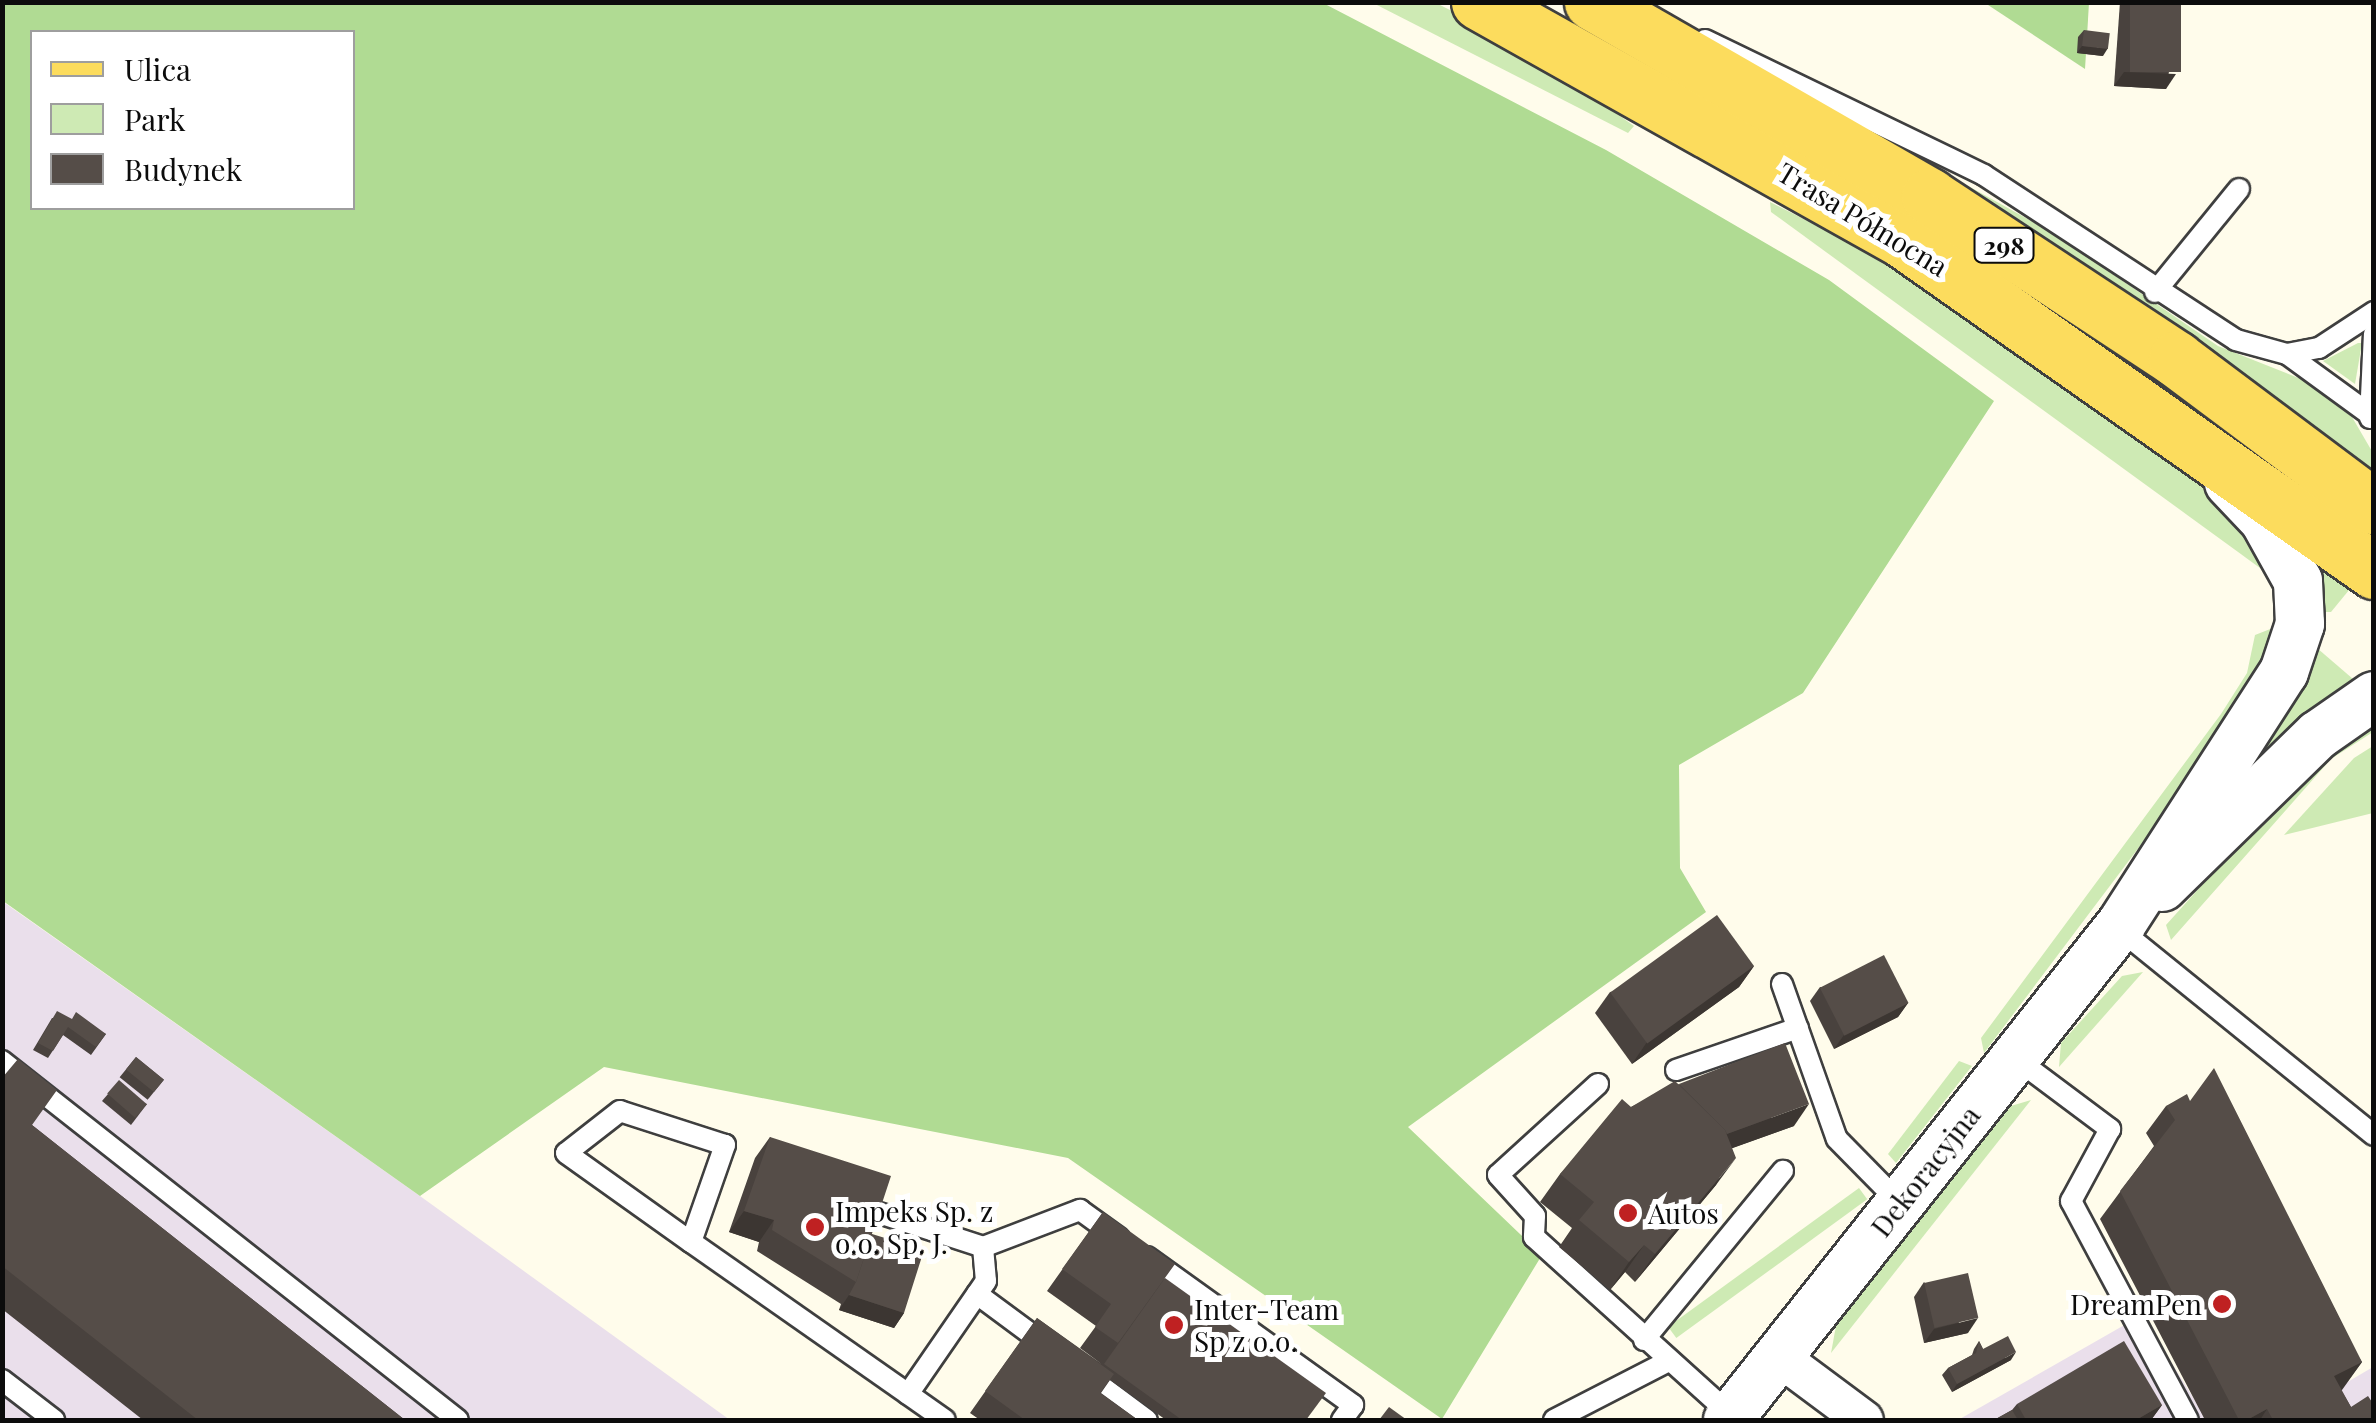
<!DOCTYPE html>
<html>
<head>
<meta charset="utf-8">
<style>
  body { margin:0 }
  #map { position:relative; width:2376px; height:1423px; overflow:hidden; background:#fffceb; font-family:"Playfair Display",serif }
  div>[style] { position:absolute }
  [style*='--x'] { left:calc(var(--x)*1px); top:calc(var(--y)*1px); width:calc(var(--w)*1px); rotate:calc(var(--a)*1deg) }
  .industrial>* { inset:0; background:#eadfeb }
  .green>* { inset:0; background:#ceeab4; transform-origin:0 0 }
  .forest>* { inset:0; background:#b0db93 }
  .roads { filter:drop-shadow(2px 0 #3f3f3f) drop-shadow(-2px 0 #3f3f3f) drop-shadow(0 2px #3f3f3f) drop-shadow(0 -2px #3f3f3f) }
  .service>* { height:20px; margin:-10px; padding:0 10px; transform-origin:10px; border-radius:10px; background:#fff }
  .minor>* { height:38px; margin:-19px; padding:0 19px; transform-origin:19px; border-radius:19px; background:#fff }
  .tertiary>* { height:48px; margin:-24px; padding:0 24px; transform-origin:24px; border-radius:24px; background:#fff }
  .primary>* { height:55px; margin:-27.5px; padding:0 27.5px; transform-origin:27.5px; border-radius:27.5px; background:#fcdc5d }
  .wall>* { inset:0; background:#49423e; transform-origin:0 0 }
  .shaded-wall>* { inset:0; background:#3c3632 }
  .building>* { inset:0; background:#554d48; transform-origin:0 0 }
  .dots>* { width:28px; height:28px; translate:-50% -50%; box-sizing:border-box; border:5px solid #fff; border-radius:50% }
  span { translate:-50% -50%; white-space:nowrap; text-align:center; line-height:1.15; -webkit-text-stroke:10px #fff; paint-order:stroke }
  .shield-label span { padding:2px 8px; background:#fff; border:2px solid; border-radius:8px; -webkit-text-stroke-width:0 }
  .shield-label { font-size:25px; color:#0c0c0c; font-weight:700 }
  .street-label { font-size:28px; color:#0c0c0c }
  .poi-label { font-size:28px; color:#0c0c0c }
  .left { translate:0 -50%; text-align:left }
  .right { translate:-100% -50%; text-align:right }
  .frame { position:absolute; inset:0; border:5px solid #0c0c0c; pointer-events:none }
  .legend { position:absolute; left:30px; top:30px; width:325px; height:180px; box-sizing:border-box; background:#fff; border:2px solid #9e9e9e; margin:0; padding:12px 18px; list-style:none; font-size:30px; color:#0c0c0c }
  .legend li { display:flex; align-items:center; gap:20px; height:50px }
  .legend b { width:50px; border:2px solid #9e9e9e }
</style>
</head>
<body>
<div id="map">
  <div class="industrial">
    <div style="clip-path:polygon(2px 901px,420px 1196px,730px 1420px,3px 1420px)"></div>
    <div style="clip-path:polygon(2142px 1315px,2207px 1420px,1958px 1420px)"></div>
    <div style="clip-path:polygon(2373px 1367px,2373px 1420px,2283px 1420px)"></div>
  </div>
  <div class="green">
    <div style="clip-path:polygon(1373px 3px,1436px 3px,1520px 45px,1634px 126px,1628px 133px)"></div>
    <div style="clip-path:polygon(1853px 122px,2051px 232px,2218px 346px,2301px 379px,2352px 417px,2373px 453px,2373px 483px)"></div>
    <div style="clip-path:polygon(1770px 202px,1916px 276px,2188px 476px,2223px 503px,2282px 584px,1771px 212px)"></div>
    <div style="clip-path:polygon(2358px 343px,2362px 343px,2355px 384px,2323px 361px)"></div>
    <div style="clip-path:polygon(2305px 546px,2354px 584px,2331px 612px,2323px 612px)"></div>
    <div style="clip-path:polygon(2283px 624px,2268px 676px,1984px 1053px,1981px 1038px,2221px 714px,2247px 673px,2255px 635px)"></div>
    <div style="clip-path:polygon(2310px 642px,2360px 685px,2228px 803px)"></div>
    <div style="clip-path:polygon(2373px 710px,2373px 732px,2331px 759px,2171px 940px,2166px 925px,2211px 875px,2326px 747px)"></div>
    <div style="clip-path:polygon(2373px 746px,2373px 813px,2284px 835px,2354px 758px)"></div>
    <div style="clip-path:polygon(2143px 972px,2059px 1067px,2061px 1043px,2122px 976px)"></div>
    <div style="clip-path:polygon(1959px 1061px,1972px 1066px,1896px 1163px,1888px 1154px)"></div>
    <div style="clip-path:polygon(2031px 1100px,1831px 1353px,1836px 1326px,2011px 1106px)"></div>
    <div style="left:1859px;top:1188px;width:14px;height:236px;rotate:54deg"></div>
  </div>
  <div class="forest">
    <div style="clip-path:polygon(evenodd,3px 3px,1323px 3px,1606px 150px,1829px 280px,1994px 401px,1803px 693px,1679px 765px,1680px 868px,1706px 912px,1408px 1127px,1542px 1255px,1442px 1419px,1068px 1158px,604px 1067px,420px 1196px,3px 901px,3px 3px,32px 32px,352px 32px,352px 208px,32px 208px,32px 32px)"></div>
    <div style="clip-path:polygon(1985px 3px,2089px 3px,2085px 69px)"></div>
  </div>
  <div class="roads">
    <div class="service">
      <div style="--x:1705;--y:40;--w:310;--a:25.8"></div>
      <div style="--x:1984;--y:175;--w:301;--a:33.2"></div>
      <div style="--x:2236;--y:340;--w:53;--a:15.4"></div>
      <div style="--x:2287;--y:354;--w:33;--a:-11"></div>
      <div style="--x:2319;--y:348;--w:66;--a:-33.2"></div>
      <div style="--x:2155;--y:292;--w:133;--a:-50.8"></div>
      <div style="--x:2287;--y:354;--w:100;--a:36.1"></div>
      <div style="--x:2370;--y:418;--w:84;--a:-87.3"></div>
      <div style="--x:2118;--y:928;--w:329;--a:39"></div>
      <div style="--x:1782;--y:984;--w:164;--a:70.5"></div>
      <div style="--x:1837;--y:1139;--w:90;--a:45.5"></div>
      <div style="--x:2015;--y:1058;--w:119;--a:36.8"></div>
      <div style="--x:2110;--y:1129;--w:82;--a:118.4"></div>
      <div style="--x:2071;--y:1201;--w:248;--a:61.9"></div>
      <div style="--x:2;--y:1061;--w:580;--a:38.21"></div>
      <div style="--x:1676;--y:1070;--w:129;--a:-19"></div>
      <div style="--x:1598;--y:1084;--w:135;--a:137.7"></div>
      <div style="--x:1498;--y:1175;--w:55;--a:47.9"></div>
      <div style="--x:1535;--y:1216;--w:21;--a:93"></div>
      <div style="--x:1534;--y:1237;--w:267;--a:42.1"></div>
      <div style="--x:879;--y:1213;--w:109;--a:18.1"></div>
      <div style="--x:983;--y:1247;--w:34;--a:85"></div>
      <div style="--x:986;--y:1281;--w:137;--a:124.6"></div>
      <div style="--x:691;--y:1242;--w:103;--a:-70.7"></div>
      <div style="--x:725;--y:1145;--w:110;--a:-162.1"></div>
      <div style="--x:620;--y:1111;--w:68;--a:142.1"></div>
      <div style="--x:566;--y:1153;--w:153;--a:35.5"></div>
      <div style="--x:691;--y:1242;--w:265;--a:35"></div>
      <div style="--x:908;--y:1394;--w:45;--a:35.1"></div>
      <div style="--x:983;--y:1247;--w:104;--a:-20.9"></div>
      <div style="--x:1080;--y:1210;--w:48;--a:35.7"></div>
      <div style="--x:1147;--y:1257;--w:254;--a:35.7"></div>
      <div style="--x:1353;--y:1405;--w:19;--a:126"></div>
      <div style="--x:977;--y:1294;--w:91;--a:36.5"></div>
      <div style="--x:1644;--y:1340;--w:219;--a:-50.6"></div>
      <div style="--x:1085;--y:1374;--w:77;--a:36.6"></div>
      <div style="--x:2;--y:1380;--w:66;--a:37.6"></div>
      <div style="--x:1554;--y:1420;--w:127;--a:-27.2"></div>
    </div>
    <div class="minor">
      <div style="--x:1778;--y:1356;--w:107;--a:36.7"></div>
    </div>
    <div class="tertiary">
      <div style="--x:2162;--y:887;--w:218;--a:-44.3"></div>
      <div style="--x:2318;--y:735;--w:68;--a:-34.9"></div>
      <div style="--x:1728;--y:1420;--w:634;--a:-51.59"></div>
      <div style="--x:2122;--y:923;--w:299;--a:-57.2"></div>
      <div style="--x:2284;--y:672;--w:51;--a:-71.6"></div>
      <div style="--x:2300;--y:624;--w:43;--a:-92.7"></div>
      <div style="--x:2298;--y:581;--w:70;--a:-119.1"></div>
      <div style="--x:2264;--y:520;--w:51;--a:-133.4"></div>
    </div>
    <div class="primary">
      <div style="--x:1479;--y:2;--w:486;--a:29.3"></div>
      <div style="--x:1903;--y:240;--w:576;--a:35.1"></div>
      <div style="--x:1592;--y:2;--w:389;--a:29.9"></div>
      <div style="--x:1929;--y:196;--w:296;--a:33.4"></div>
      <div style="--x:2176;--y:359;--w:247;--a:36.8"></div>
    </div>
  </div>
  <div class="wall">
    <div style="clip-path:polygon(2120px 2px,2181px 2px,2166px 89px,2114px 86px)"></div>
    <div style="clip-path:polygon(2084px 30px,2103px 56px,2077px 53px,2078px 37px)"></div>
    <div style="clip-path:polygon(1754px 966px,1739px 987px,1632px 1064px,1595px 1013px,1610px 992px)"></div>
    <div style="clip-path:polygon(1820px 987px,1908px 1003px,1898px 1017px,1834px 1049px,1810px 1001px)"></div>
    <div style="clip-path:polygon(52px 1018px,72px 1019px,106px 1034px,91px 1055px,63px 1035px,48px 1058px,33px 1050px)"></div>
    <div style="left:136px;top:1057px;width:36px;height:26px;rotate:39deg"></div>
    <div style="clip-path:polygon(2px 1078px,32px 1125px,405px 1420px,143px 1420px,2px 1309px)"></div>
    <div style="clip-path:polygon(1679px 1084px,1794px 1126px,1732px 1148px,1716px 1185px,1635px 1282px,1625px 1272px,1610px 1290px,1559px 1247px,1572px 1228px,1540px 1202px,1560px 1174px,1631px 1107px)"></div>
    <div style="clip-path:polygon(108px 1094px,147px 1104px,131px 1125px,102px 1101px)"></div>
    <div style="clip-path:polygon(2190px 1101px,2362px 1362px,2341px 1390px,2351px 1407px,2374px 1420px,2205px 1420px,2100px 1219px,2154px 1146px,2146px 1133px,2166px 1106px)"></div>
    <div style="clip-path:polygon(770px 1137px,872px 1234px,904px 1313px,894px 1328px,839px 1310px,841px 1304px,757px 1251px,759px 1242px,729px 1232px,755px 1158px)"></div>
    <div style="clip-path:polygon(1103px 1212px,1165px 1279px,1306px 1420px,1166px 1420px,1110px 1380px,1101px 1393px,1138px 1420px,980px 1420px,970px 1413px,1037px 1318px,1103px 1365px,1080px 1348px,1096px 1326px,1047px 1291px)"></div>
    <div style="clip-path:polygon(1924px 1282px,1968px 1333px,1924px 1343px,1914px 1297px)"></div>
    <div style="clip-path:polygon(1979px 1341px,1983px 1349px,2011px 1360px,1952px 1392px,1942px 1375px,1948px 1368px,1972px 1355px,1974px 1349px)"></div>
    <div style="clip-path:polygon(2017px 1404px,2162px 1405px,2151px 1420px,1994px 1420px,2012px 1410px)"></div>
  </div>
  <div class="shaded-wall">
    <div style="clip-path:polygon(2082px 46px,2108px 48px,2103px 56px,2077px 53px)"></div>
    <div style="clip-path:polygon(2124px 72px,2176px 74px,2166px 89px,2114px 86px)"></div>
    <div style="clip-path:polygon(1754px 966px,1739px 987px,1632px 1064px,1647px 1042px)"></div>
    <div style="clip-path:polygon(1908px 1003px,1898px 1017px,1834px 1049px,1844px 1035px)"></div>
    <div style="clip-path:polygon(1809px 1104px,1794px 1126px,1705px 1158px,1721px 1136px)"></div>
    <div style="clip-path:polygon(1736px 1158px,1716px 1185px,1635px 1282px,1655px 1254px)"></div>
    <div style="clip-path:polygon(744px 1211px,774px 1220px,759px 1242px,729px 1232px)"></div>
    <div style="clip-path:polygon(1644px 1245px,1625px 1272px,1610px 1290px,1629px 1262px)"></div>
    <div style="clip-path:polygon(849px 1295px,904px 1313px,894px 1328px,839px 1310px)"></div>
    <div style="clip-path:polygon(1978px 1318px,1968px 1333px,1924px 1343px,1934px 1329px)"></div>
    <div style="clip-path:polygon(2016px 1352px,2011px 1360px,1952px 1392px,1957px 1384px)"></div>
    <div style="clip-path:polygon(2362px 1362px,2342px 1390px,2314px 1404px,2334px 1376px)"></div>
    <div style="clip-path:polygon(2162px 1405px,2151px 1420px,2136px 1420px)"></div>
    <div style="clip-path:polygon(2267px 1409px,2260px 1420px,2247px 1420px)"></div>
  </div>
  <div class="building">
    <div style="left:2130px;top:2px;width:51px;height:70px"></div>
    <div style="left:2084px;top:30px;width:26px;height:16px;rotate:7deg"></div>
    <div style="left:1717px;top:915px;width:63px;height:132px;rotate:54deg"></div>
    <div style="left:1884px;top:955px;width:54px;height:72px;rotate:63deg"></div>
    <div style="clip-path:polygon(57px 1011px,72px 1019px,76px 1012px,106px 1034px,96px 1047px,68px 1027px,53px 1051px,38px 1043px)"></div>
    <div style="clip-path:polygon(1785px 1043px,1809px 1104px,1727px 1134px,1725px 1130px,1679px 1084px)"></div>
    <div style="left:136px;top:1057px;width:36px;height:16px;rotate:39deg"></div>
    <div style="clip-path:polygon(18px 1059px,57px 1090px,32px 1125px,405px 1420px,198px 1420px,2px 1266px,2px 1078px)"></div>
    <div style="clip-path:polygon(2214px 1068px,2362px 1362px,2334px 1376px,2351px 1407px,2368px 1396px,2374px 1405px,2374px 1420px,2273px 1420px,2267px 1409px,2247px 1420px,2239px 1420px,2120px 1191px,2175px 1120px,2166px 1106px,2187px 1094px,2190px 1101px)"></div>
    <div style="left:119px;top:1080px;width:37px;height:18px;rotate:41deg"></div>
    <div style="clip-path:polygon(1675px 1081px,1725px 1130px,1736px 1158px,1655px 1254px,1644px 1245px,1629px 1262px,1579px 1220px,1594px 1202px,1560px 1174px,1622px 1099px,1631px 1107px)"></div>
    <div style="clip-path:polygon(770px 1137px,891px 1176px,856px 1282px,772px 1230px,774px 1220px,744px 1211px)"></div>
    <div style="clip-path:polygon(1103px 1212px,1175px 1264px,1118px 1343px,1095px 1327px,1111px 1304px,1062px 1269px)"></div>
    <div style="clip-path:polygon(872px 1234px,924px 1250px,904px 1313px,849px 1295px,856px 1282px)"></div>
    <div style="left:1968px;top:1273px;width:46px;height:45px;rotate:77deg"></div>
    <div style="clip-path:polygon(1165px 1278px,1326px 1393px,1306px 1420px,1182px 1420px,1104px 1364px)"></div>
    <div style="clip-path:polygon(1037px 1318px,1114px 1374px,1100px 1393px,1138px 1420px,1025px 1420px,985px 1391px)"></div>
    <div style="clip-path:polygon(2008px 1336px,2016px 1352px,1957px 1384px,1948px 1368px,1976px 1353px,1979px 1341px,1983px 1349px)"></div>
    <div style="clip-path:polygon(2124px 1341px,2162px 1405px,2136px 1420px,2026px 1420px,2017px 1404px)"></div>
    <div style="clip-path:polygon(1389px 1407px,1407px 1420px,1379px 1420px)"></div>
    <div style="clip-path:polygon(2012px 1410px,2018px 1420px,1994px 1420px)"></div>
  </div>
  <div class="dots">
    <div style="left:1628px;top:1213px;background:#bf2122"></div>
    <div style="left:815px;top:1227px;background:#bf2122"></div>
    <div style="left:2222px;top:1304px;background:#bf2122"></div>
    <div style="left:1174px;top:1325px;background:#bf2122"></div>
  </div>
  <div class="shield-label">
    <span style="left:2004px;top:245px">298</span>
  </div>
  <div class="street-label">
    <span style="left:1863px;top:219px;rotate:31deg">Trasa Północna</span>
    <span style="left:1925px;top:1171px;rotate:-52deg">Dekoracyjna</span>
  </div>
  <div class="poi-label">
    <span class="left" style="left:835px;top:1227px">Impeks Sp. z<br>o.o. Sp. J.</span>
    <span class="left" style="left:1648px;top:1213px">Autos</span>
    <span class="right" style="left:2202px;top:1304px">DreamPen</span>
    <span class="left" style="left:1194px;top:1325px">Inter-Team<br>Sp z o.o.</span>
  </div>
  <div class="frame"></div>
  <ul class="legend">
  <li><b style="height:12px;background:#fcdc5d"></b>Ulica</li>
  <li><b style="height:28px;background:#ceeab4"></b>Park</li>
  <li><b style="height:28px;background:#554d48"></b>Budynek</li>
  </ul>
</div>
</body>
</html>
